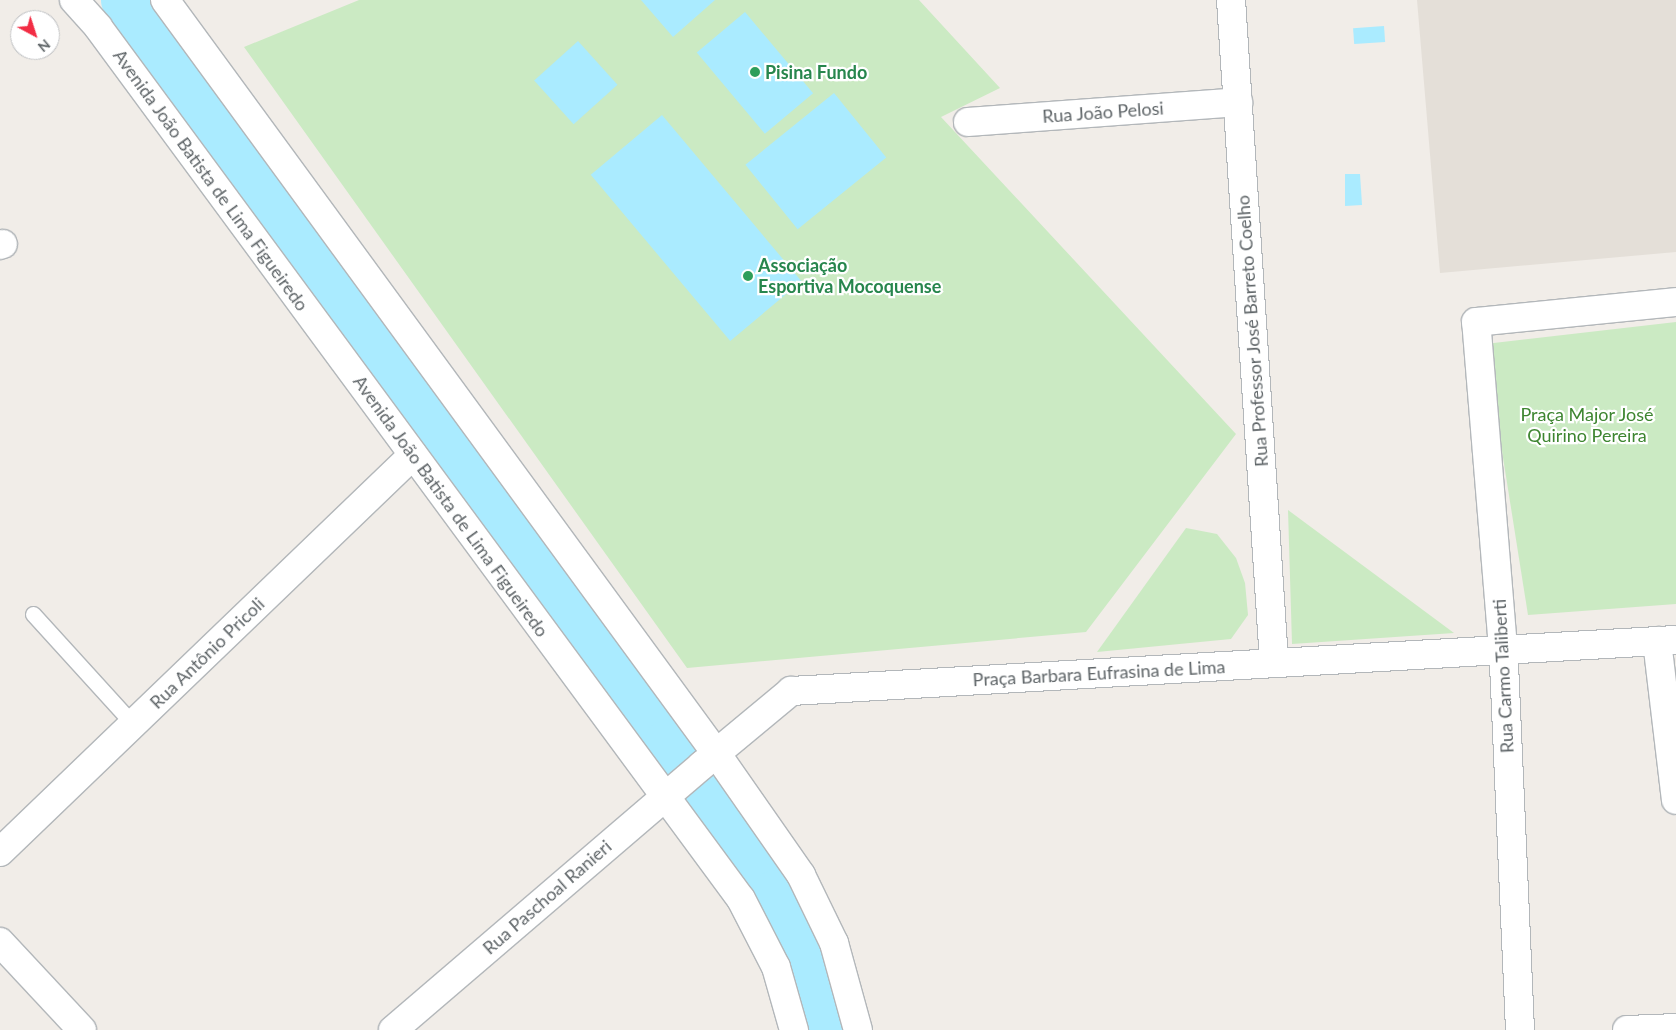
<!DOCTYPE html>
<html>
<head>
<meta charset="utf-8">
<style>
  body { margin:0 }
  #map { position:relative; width:1676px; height:1030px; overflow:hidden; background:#f1ede8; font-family:Lato,sans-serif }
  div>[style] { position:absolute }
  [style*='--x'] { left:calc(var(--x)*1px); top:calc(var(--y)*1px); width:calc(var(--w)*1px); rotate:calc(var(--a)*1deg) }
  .education>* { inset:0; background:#e4dfd8 }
  .green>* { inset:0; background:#cbeac3 }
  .water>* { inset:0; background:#aaebff; transform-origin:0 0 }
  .river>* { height:50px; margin:-25px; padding:0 25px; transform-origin:25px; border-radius:25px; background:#aaebff }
  .roads { filter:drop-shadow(1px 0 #b3b7ba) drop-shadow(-1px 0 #b3b7ba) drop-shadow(0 1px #b3b7ba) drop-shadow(0 -1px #b3b7ba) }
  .service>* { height:15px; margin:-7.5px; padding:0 7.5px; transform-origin:7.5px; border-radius:7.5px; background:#fff }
  .minor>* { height:28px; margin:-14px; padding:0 14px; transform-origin:14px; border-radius:14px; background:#fff }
  .tertiary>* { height:28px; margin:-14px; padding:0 14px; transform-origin:14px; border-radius:14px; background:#fff }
  .secondary>* { height:28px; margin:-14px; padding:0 14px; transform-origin:14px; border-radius:14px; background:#fff }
  .dots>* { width:14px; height:14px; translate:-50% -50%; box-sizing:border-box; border:2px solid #fff; border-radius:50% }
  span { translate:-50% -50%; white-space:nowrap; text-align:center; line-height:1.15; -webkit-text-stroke:4.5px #fff; paint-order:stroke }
  .leisure-label { font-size:18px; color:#27864d; font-weight:700 }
  .left { translate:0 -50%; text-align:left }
  .street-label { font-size:18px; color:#5f6568 }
  .park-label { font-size:18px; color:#3d8530 }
  .north { position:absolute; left:10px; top:10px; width:50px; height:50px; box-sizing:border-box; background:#fff; border:1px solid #bfc1c3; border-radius:50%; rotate:140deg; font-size:14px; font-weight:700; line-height:20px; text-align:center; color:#5f6568 }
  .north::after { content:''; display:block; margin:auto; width:18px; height:22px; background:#f22d44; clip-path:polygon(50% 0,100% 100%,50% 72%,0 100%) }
</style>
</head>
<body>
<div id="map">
  <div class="education">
    <div style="clip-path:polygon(1417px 0,1676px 0,1676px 252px,1440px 273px)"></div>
  </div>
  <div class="green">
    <div style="clip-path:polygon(359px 0,919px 0,1000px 88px,941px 117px,1236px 434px,1086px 632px,687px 668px,244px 47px)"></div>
    <div style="clip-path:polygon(1676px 322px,1676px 604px,1528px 615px,1485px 344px)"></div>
    <div style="clip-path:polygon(1288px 510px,1454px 633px,1292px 644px)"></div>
    <div style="clip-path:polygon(1186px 528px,1217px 534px,1236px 558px,1245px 583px,1248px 615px,1231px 639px,1097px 652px)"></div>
  </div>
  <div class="water">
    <div style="clip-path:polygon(641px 0,715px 0,673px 37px)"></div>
    <div style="left:745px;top:12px;width:106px;height:63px;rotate:50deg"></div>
    <div style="left:1384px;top:26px;width:16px;height:31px;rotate:86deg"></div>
    <div style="left:578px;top:41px;width:59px;height:59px;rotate:48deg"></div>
    <div style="left:834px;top:93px;width:83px;height:114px;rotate:51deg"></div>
    <div style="left:662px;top:115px;width:217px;height:93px;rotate:50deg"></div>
    <div style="clip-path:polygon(1360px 174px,1362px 205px,1345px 206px,1345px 174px)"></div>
  </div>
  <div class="river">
    <div style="--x:126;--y:0;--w:921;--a:53.88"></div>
    <div style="--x:669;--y:744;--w:185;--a:54.7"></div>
    <div style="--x:776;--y:895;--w:63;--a:64.7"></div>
    <div style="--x:803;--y:952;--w:81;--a:74.2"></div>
  </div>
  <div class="roads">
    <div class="service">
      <div style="--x:33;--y:614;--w:149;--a:47.7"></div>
    </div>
    <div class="minor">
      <div style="--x:1231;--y:0;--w:663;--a:86.28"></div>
      <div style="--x:968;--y:122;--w:271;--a:-4.2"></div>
      <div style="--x:0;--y:245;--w:3;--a:-18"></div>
      <div style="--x:1657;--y:641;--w:160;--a:83.2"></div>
      <div style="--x:0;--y:852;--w:573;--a:-43.87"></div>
      <div style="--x:393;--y:1030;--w:407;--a:-40.6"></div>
      <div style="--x:702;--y:765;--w:116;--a:-39.7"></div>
      <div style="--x:791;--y:691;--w:886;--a:-3.3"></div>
      <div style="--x:1520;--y:1030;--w:382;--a:-92.5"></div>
      <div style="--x:1503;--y:648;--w:327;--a:-94.7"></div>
      <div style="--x:1476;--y:322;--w:201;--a:-5.7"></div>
    </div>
    <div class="tertiary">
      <div style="--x:1627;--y:1030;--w:49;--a:-2.3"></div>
    </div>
    <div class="secondary">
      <div style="--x:74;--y:0;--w:36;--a:48"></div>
      <div style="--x:98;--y:27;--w:1083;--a:53.6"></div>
      <div style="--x:741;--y:899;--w:76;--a:62.8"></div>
      <div style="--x:776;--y:967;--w:66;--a:74.1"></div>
      <div style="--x:165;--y:0;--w:933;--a:53.81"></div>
      <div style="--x:716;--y:753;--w:149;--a:55.1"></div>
      <div style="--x:801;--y:875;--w:76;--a:64.1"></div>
      <div style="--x:834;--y:943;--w:90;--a:74.6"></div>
      <div style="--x:0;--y:942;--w:120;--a:47"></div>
    </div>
  </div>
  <div class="dots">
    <div style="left:755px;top:72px;background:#2e9e5b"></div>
    <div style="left:748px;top:276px;background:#2e9e5b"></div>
  </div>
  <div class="leisure-label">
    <span class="left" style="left:765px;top:72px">Pisina Fundo</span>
    <span class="left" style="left:758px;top:276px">Associação<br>Esportiva Mocoquense</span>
  </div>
  <div class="street-label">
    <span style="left:1103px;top:112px;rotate:-4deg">Rua João Pelosi</span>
    <span style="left:211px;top:180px;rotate:54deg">Avenida João Batista de Lima Figueiredo</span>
    <span style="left:1252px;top:331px;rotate:-94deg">Rua Professor José Barreto Coelho</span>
    <span style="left:451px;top:506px;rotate:54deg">Avenida João Batista de Lima Figueiredo</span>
    <span style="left:207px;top:653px;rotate:-44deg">Rua Antônio Pricoli</span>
    <span style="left:1099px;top:673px;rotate:-3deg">Praça Barbara Eufrasina de Lima</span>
    <span style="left:1503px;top:676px;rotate:-93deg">Rua Carmo Taliberti</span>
    <span style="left:547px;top:897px;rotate:-41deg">Rua Paschoal Ranieri</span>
  </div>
  <div class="park-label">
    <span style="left:1587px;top:425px">Praça Major José<br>Quirino Pereira</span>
  </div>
  <div class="north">N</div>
</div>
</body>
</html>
